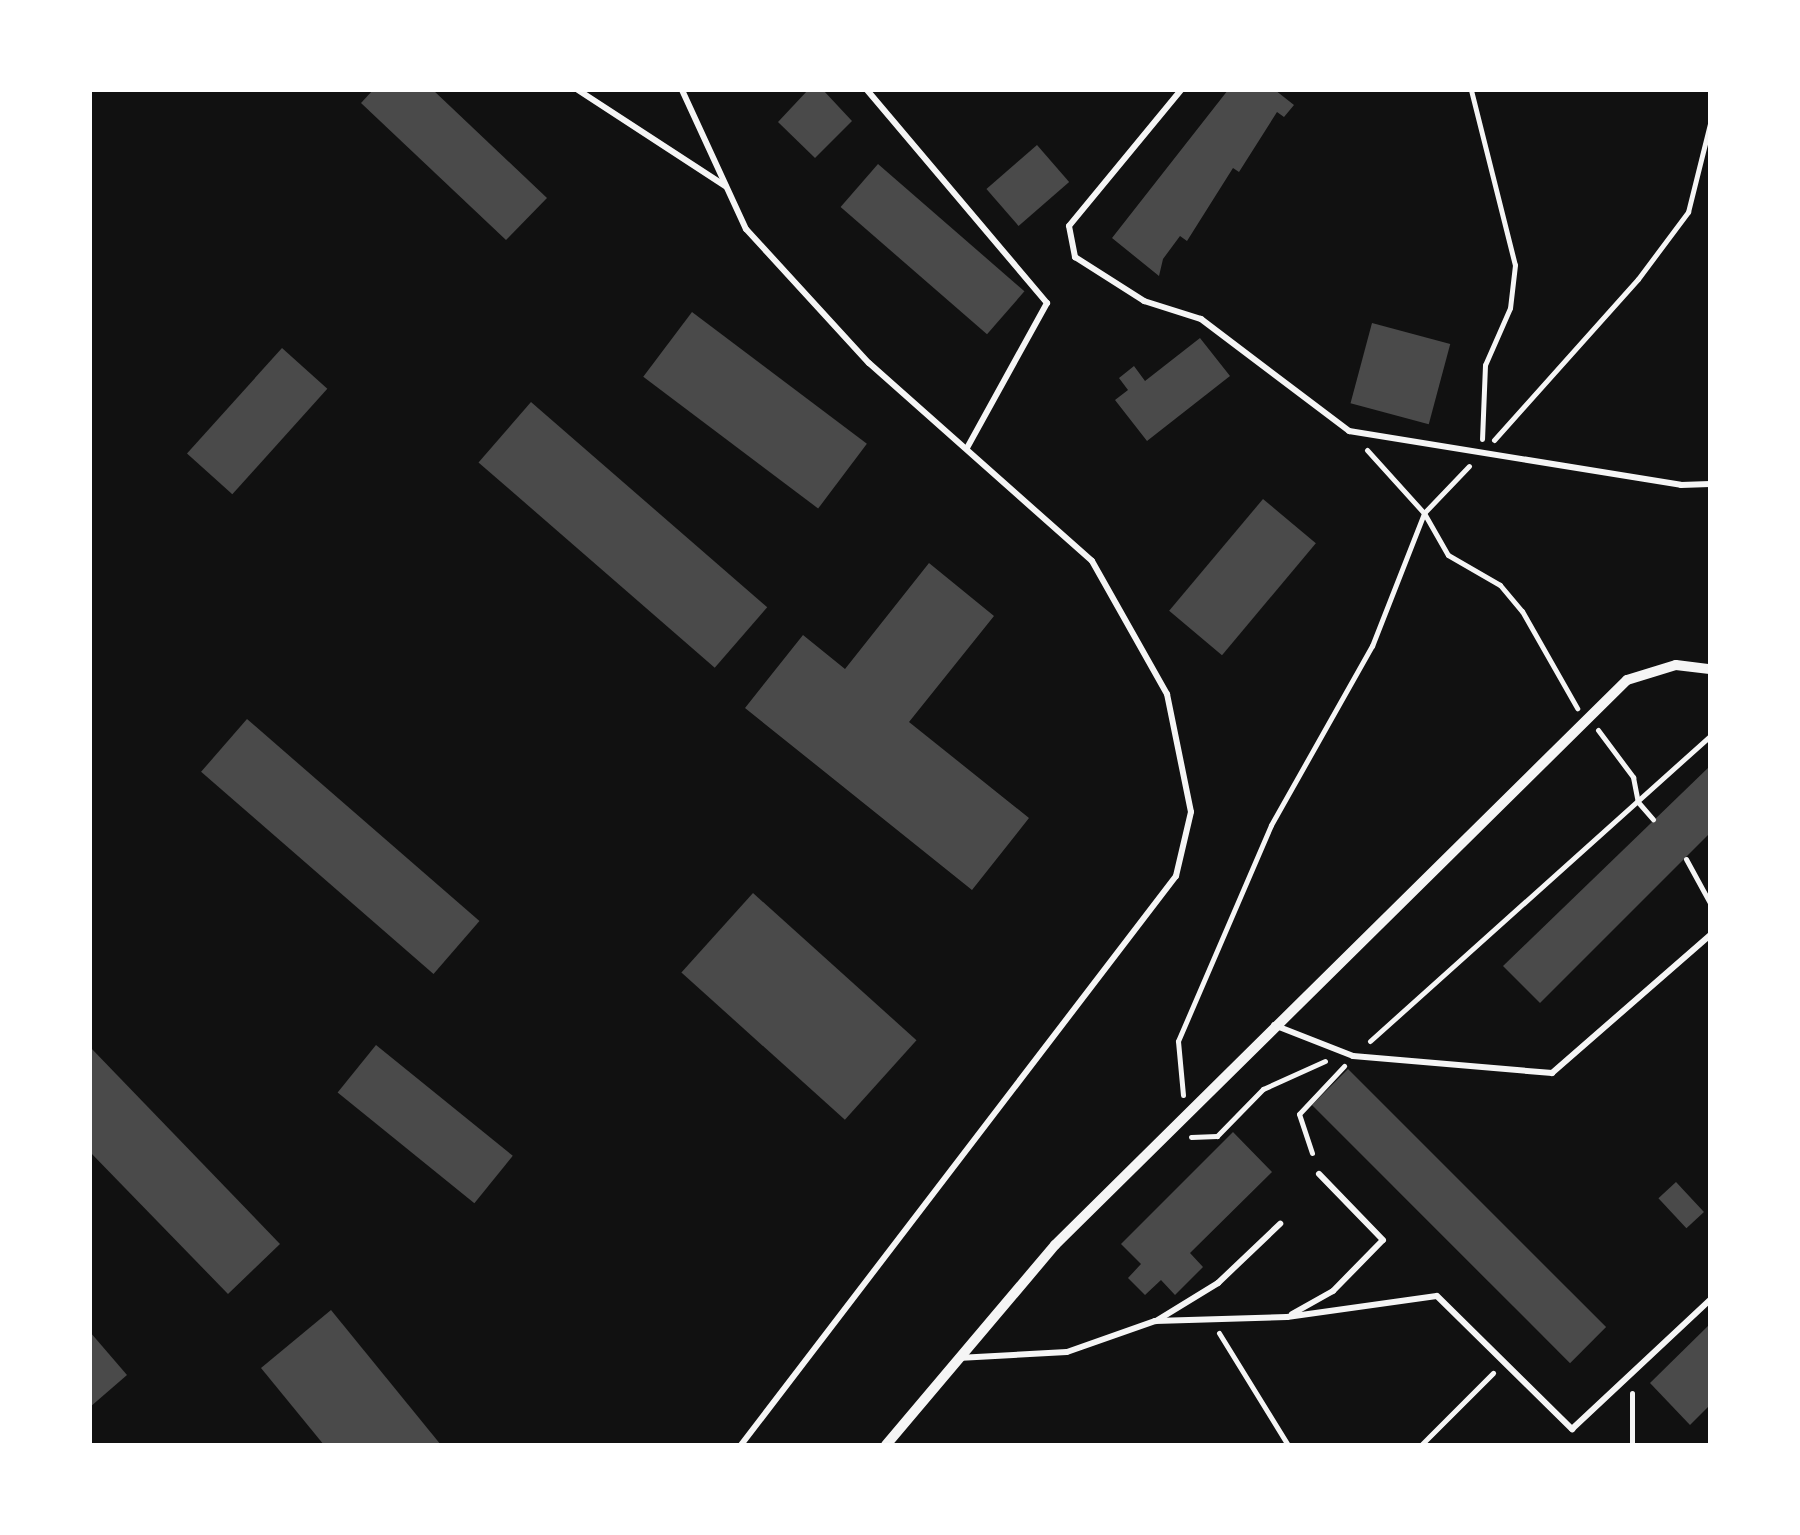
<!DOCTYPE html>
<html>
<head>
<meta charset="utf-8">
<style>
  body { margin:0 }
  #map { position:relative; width:1800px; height:1535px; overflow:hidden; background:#111; font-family:Overpass,sans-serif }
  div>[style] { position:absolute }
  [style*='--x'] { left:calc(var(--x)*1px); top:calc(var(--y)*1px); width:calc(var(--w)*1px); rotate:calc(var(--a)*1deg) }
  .building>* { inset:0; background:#4a4a4a; transform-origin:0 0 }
  .path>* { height:5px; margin:-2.5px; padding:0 2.5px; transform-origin:2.5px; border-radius:2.5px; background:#f5f5f5 }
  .service>* { height:6px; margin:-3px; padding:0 3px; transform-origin:3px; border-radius:3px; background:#f5f5f5 }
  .minor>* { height:10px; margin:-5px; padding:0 5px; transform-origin:5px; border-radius:5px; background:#f5f5f5 }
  span { translate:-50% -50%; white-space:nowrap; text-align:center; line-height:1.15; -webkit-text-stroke:10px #fff; paint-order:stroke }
  .frame { position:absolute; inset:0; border:92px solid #fff; pointer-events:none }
</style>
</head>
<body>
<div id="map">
  <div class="building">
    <div style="clip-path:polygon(373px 90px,433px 90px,547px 198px,506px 240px,361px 103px)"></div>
    <div style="clip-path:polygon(808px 90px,823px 90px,852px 121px,815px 158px,778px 122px)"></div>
    <div style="clip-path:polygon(1228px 90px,1275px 90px,1294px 105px,1284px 117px,1277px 112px,1239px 172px,1233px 168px,1187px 241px,1180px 236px,1163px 259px,1159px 276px,1112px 238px)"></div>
    <div style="left:1037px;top:145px;width:49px;height:67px;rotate:49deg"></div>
    <div style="left:878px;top:164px;width:194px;height:57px;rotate:41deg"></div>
    <div style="left:692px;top:312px;width:219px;height:81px;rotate:37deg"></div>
    <div style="left:1372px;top:323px;width:81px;height:83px;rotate:15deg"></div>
    <div style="clip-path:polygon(1200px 338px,1230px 376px,1147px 441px,1115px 400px,1128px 390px,1119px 378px,1134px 366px,1145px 381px)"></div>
    <div style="left:282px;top:348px;width:61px;height:142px;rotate:42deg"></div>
    <div style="left:531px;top:402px;width:313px;height:80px;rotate:41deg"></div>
    <div style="left:1263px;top:499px;width:69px;height:146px;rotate:40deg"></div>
    <div style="clip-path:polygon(929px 563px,994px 616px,909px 722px,1029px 818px,972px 890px,745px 708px,803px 635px,845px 669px)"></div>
    <div style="left:247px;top:719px;width:308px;height:70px;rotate:41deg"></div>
    <div style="clip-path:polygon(1710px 766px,1710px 833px,1540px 1003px,1503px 966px)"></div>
    <div style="left:753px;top:893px;width:220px;height:107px;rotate:42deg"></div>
    <div style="left:376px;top:1045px;width:176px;height:61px;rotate:39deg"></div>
    <div style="clip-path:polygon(90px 1047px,280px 1244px,228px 1294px,90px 1152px)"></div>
    <div style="left:1348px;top:1069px;width:365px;height:51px;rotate:45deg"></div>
    <div style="clip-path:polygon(1233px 1132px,1272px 1172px,1190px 1253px,1203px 1267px,1175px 1295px,1161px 1280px,1145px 1295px,1128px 1278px,1141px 1264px,1121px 1244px)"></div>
    <div style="left:1676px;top:1182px;width:41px;height:24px;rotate:47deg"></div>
    <div style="clip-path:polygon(331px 1310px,441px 1445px,324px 1445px,261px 1368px)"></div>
    <div style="clip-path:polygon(1710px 1324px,1710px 1405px,1690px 1425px,1650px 1383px)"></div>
    <div style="clip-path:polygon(90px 1332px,127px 1375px,90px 1407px)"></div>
  </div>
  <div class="path">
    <div style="--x:1471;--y:90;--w:180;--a:75.9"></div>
    <div style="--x:1515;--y:265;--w:43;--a:96.6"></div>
    <div style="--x:1510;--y:308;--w:62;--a:113.7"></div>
    <div style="--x:1485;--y:365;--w:74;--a:92.3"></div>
    <div style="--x:1494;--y:440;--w:216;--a:-48.2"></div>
    <div style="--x:1638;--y:279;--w:84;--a:-53.3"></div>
    <div style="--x:1688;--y:212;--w:91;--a:-76"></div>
    <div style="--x:1367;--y:450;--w:85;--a:47.9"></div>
    <div style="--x:1424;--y:513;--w:48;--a:60.3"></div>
    <div style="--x:1448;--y:555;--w:60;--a:30"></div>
    <div style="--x:1500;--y:585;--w:34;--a:50"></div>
    <div style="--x:1522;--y:611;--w:112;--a:60.4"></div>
    <div style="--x:1598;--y:730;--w:59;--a:53.3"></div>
    <div style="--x:1633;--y:777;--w:25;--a:79"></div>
    <div style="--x:1638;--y:802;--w:23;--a:49"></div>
    <div style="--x:1686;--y:859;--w:50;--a:61.4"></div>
    <div style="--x:1370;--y:1041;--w:457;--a:-41.9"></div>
    <div style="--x:1183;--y:1095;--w:54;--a:-95.3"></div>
    <div style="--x:1178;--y:1041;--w:235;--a:-66.7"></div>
    <div style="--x:1271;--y:825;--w:206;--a:-60.6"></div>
    <div style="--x:1372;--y:646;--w:143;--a:-68.6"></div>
    <div style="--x:1424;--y:513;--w:65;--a:-46.2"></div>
    <div style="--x:1191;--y:1137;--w:26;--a:-2"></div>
    <div style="--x:1217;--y:1136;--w:66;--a:-45.6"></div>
    <div style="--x:1263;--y:1089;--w:68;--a:-24.3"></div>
    <div style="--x:1312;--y:1153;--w:41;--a:-108.4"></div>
    <div style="--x:1299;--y:1114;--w:66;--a:-46.8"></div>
    <div style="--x:1219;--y:1333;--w:132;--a:58.4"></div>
    <div style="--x:1421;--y:1445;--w:102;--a:-45"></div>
    <div style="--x:1632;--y:1445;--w:52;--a:-90"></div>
  </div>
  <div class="service">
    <div style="--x:578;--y:90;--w:176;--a:33.1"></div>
    <div style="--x:682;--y:90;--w:153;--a:65.3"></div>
    <div style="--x:746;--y:229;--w:182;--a:47.5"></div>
    <div style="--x:869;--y:363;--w:298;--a:41.6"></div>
    <div style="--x:1092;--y:561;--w:153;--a:60.6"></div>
    <div style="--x:1167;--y:694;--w:120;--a:78.5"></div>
    <div style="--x:1191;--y:812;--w:66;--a:103.2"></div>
    <div style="--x:1176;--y:876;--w:716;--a:127.4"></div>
    <div style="--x:867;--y:90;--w:279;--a:49.8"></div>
    <div style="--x:1047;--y:303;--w:166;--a:118.9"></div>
    <div style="--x:1181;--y:90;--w:176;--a:129.5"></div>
    <div style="--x:1069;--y:226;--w:32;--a:79"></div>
    <div style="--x:1075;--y:257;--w:82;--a:32.5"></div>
    <div style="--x:1144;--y:301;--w:60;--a:17.5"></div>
    <div style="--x:1201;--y:319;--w:186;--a:37.1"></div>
    <div style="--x:1349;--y:431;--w:336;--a:9.2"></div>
    <div style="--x:1681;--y:485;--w:29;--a:-2"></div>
    <div style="--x:1274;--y:1025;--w:85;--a:21.4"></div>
    <div style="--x:1353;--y:1056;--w:200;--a:4.9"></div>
    <div style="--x:1552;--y:1073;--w:210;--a:-41.1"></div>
    <div style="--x:1292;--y:1314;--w:47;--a:-29.3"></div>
    <div style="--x:1333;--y:1291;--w:71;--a:-45.6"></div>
    <div style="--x:1383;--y:1240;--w:92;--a:-134.1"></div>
    <div style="--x:1156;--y:1321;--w:73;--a:-31.5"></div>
    <div style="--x:1218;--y:1283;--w:86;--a:-43.6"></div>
    <div style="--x:958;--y:1358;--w:109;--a:-3.2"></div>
    <div style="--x:1067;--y:1352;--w:93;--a:-19.4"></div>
    <div style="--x:1155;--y:1321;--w:132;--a:-1.7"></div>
    <div style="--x:1287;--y:1317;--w:151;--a:-8"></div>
    <div style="--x:1437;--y:1296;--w:190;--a:44.6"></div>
    <div style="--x:1572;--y:1429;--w:189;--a:-43.1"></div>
  </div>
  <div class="minor">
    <div style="--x:886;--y:1445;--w:262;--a:-49.8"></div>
    <div style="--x:1055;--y:1245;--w:804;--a:-44.65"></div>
    <div style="--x:1627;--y:680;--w:51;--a:-17"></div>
    <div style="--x:1676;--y:665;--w:34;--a:7"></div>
  </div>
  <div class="frame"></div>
</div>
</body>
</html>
